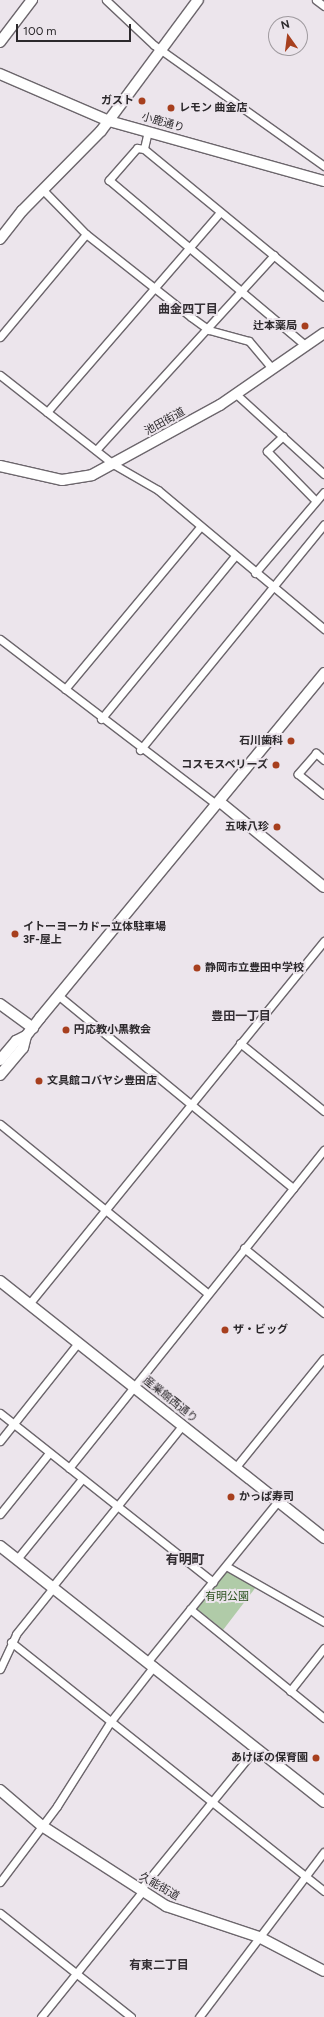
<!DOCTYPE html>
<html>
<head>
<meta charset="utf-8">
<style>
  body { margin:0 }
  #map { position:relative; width:324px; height:2017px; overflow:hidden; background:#ece5ec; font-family:Figtree,"Noto Sans JP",sans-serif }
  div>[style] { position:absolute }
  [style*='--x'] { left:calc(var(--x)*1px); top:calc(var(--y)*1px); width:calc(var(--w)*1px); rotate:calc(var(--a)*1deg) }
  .green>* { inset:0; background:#b0cba8 }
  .roads { filter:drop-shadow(1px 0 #6c666c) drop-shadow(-1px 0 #6c666c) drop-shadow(0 1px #6c666c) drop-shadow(0 -1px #6c666c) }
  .street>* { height:7px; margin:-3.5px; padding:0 3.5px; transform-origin:3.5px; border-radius:3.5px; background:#fff }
  .secondary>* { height:10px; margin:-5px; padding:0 5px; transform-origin:5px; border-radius:5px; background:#fff }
  .dots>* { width:11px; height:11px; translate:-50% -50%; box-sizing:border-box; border:2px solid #ece5ec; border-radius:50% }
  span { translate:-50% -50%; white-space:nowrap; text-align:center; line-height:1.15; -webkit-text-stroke:4px #ece5ec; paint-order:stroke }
  .poi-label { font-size:11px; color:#2c292c; font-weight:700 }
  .right { translate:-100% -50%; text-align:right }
  .left { translate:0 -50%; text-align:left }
  .street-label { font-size:11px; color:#2c292c }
  .park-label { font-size:11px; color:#2c5220 }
  .neighbourhood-label { font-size:12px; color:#332e33; font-weight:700 }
  .quarter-label { font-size:13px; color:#332e33; font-weight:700 }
  .north { position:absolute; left:268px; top:16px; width:40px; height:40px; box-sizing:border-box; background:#ece5ec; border:1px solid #9f9a9f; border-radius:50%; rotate:346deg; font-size:11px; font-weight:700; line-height:16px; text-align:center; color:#2c292c }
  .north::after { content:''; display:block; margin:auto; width:14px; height:18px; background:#a73f1e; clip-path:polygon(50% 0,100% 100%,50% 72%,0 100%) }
  .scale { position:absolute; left:16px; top:24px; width:115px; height:18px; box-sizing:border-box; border:2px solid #2c292c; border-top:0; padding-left:5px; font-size:12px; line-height:14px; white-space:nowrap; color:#2c292c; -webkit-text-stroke:3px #ece5ec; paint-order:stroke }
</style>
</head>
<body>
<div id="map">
  <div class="green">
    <div style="clip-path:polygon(228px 1570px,256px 1587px,223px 1630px,196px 1608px)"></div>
  </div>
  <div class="roads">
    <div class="street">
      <div style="--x:106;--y:0;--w:66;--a:43.2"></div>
      <div style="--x:154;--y:45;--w:209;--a:35.4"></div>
      <div style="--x:316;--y:0;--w:10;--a:37"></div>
      <div style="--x:148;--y:131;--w:18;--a:103"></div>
      <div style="--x:144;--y:149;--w:233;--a:39.4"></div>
      <div style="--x:144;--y:149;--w:7;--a:-172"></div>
      <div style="--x:137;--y:148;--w:43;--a:131.2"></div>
      <div style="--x:109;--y:180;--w:255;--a:40.1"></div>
      <div style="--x:43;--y:190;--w:62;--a:45.7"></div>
      <div style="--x:86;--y:234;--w:134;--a:38.3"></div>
      <div style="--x:191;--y:317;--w:22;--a:36"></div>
      <div style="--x:209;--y:330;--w:41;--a:15.4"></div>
      <div style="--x:249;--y:341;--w:35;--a:50"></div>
      <div style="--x:0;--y:337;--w:134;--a:-50.1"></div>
      <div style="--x:0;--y:375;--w:144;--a:38.2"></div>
      <div style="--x:113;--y:464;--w:52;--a:30"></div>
      <div style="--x:158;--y:490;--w:217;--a:39.9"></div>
      <div style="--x:236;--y:394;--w:119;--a:42.3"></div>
      <div style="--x:47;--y:412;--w:264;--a:-49.1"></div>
      <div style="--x:283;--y:436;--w:22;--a:137"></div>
      <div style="--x:267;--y:451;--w:67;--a:45.6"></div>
      <div style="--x:96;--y:450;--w:264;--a:-47.6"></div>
      <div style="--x:255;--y:573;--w:106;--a:-49.6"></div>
      <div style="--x:0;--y:639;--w:273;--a:37.4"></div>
      <div style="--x:65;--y:689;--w:211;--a:-50.2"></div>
      <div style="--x:101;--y:719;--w:210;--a:-50.6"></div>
      <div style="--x:140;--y:750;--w:291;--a:-50.8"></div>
      <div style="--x:324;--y:760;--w:11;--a:-139"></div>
      <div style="--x:316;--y:753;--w:28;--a:131"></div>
      <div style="--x:298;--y:774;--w:33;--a:39"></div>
      <div style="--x:59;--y:996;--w:303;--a:39.4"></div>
      <div style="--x:240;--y:1043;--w:108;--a:39"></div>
      <div style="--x:0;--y:1124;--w:267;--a:39.2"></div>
      <div style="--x:244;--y:1248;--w:103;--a:39.1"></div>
      <div style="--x:29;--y:1304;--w:468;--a:-50.9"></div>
      <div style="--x:0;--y:1413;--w:272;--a:38.4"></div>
      <div style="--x:0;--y:1441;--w:125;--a:-51.5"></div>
      <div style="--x:69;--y:1468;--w:408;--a:-51.3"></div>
      <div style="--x:235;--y:1468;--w:141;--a:-51"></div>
      <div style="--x:0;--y:1514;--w:78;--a:-51.2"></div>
      <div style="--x:17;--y:1559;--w:103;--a:-50.9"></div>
      <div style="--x:226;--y:1566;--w:113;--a:29.7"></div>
      <div style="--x:52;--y:1587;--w:207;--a:-51.1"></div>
      <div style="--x:190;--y:1609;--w:173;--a:39.1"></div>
      <div style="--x:11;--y:1642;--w:400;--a:38.5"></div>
      <div style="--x:148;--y:1661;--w:206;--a:-50.9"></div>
      <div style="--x:0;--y:1669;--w:38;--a:-65"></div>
      <div style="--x:16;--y:1634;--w:59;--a:-51.2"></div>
      <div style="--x:290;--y:1691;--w:55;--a:-51.7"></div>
      <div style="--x:0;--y:1882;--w:95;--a:-53.1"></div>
      <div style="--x:57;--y:1806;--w:101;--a:-57.6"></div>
      <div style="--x:111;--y:1721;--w:70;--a:-52"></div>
      <div style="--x:140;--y:1890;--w:182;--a:-50.8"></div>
      <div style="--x:0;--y:1913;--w:167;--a:38.4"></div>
      <div style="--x:41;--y:2017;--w:161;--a:-51.1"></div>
      <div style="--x:199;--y:2017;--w:207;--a:-52.9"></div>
    </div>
    <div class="secondary">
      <div style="--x:0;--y:42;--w:53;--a:-52.7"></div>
      <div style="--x:0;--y:74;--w:119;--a:23.3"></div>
      <div style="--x:109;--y:121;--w:223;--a:15.6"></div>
      <div style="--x:0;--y:239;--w:36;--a:-52"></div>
      <div style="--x:22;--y:211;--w:112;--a:-45.4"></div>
      <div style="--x:101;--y:131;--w:163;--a:-53.5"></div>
      <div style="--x:0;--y:466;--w:64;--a:12.7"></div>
      <div style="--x:62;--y:480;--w:30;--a:-9"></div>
      <div style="--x:92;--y:475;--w:146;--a:-28.7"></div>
      <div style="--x:220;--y:405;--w:126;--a:-34.7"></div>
      <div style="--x:220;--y:802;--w:134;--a:39.3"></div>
      <div style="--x:0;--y:1004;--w:41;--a:36"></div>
      <div style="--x:0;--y:1060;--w:25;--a:-50"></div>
      <div style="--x:16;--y:1041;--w:11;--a:-27"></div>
      <div style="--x:0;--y:1075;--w:35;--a:-50"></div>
      <div style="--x:23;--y:1048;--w:12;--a:-76"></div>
      <div style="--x:26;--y:1036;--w:23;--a:-52"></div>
      <div style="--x:40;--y:1018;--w:447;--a:-50.5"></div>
      <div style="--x:0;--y:1281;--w:414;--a:38.4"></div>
      <div style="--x:0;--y:1546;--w:413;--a:38.3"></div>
      <div style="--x:0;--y:1790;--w:55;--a:40.6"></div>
      <div style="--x:42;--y:1826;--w:148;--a:32.8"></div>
      <div style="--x:166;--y:1906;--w:98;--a:18.4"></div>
      <div style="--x:259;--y:1937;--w:73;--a:27.6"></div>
    </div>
  </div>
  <div class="dots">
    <div style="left:142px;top:101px;background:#a73f1e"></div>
    <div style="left:171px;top:108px;background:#a73f1e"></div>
    <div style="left:305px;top:326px;background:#a73f1e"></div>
    <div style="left:291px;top:741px;background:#a73f1e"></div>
    <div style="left:276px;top:765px;background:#a73f1e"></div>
    <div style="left:277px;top:827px;background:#a73f1e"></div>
    <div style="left:15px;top:934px;background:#a73f1e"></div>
    <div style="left:197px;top:968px;background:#a73f1e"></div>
    <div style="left:66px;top:1030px;background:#a73f1e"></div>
    <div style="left:39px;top:1081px;background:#a73f1e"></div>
    <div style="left:225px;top:1330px;background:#a73f1e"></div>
    <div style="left:231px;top:1497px;background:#a73f1e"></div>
    <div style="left:316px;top:1758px;background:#a73f1e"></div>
  </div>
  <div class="poi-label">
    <span class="right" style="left:134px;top:101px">ガスト</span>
    <span class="left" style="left:179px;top:108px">レモン 曲金店</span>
    <span class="right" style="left:297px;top:326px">辻本薬局</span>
    <span class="right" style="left:283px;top:741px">石川歯科</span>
    <span class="right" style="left:268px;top:765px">コスモスベリーズ</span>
    <span class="right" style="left:269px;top:827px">五味八珍</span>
    <span class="left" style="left:23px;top:934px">イトーヨーカドー立体駐車場<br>3F-屋上</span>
    <span class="left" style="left:205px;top:968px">静岡市立豊田中学校</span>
    <span class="left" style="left:74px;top:1030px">円応教小黒教会</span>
    <span class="left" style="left:47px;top:1081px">文具館コバヤシ豊田店</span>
    <span class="left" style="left:233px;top:1330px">ザ・ビッグ</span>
    <span class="left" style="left:239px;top:1497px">かっぱ寿司</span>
    <span class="right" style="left:308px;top:1758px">あけぼの保育園</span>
  </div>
  <div class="street-label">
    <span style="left:163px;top:123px;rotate:16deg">小鹿通り</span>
    <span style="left:165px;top:422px;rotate:-29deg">池田街道</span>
    <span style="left:170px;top:1400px;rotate:39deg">産業館西通り</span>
    <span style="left:159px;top:1887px;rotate:30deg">久能街道</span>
  </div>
  <div class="park-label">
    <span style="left:227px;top:1597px">有明公園</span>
  </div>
  <div class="neighbourhood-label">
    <span style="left:188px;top:310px">曲金四丁目</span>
    <span style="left:241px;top:1017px">豊田一丁目</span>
    <span style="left:159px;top:1966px">有東二丁目</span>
  </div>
  <div class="quarter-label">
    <span style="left:185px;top:1560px">有明町</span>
  </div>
  <div class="north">N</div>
  <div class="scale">100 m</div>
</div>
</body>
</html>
